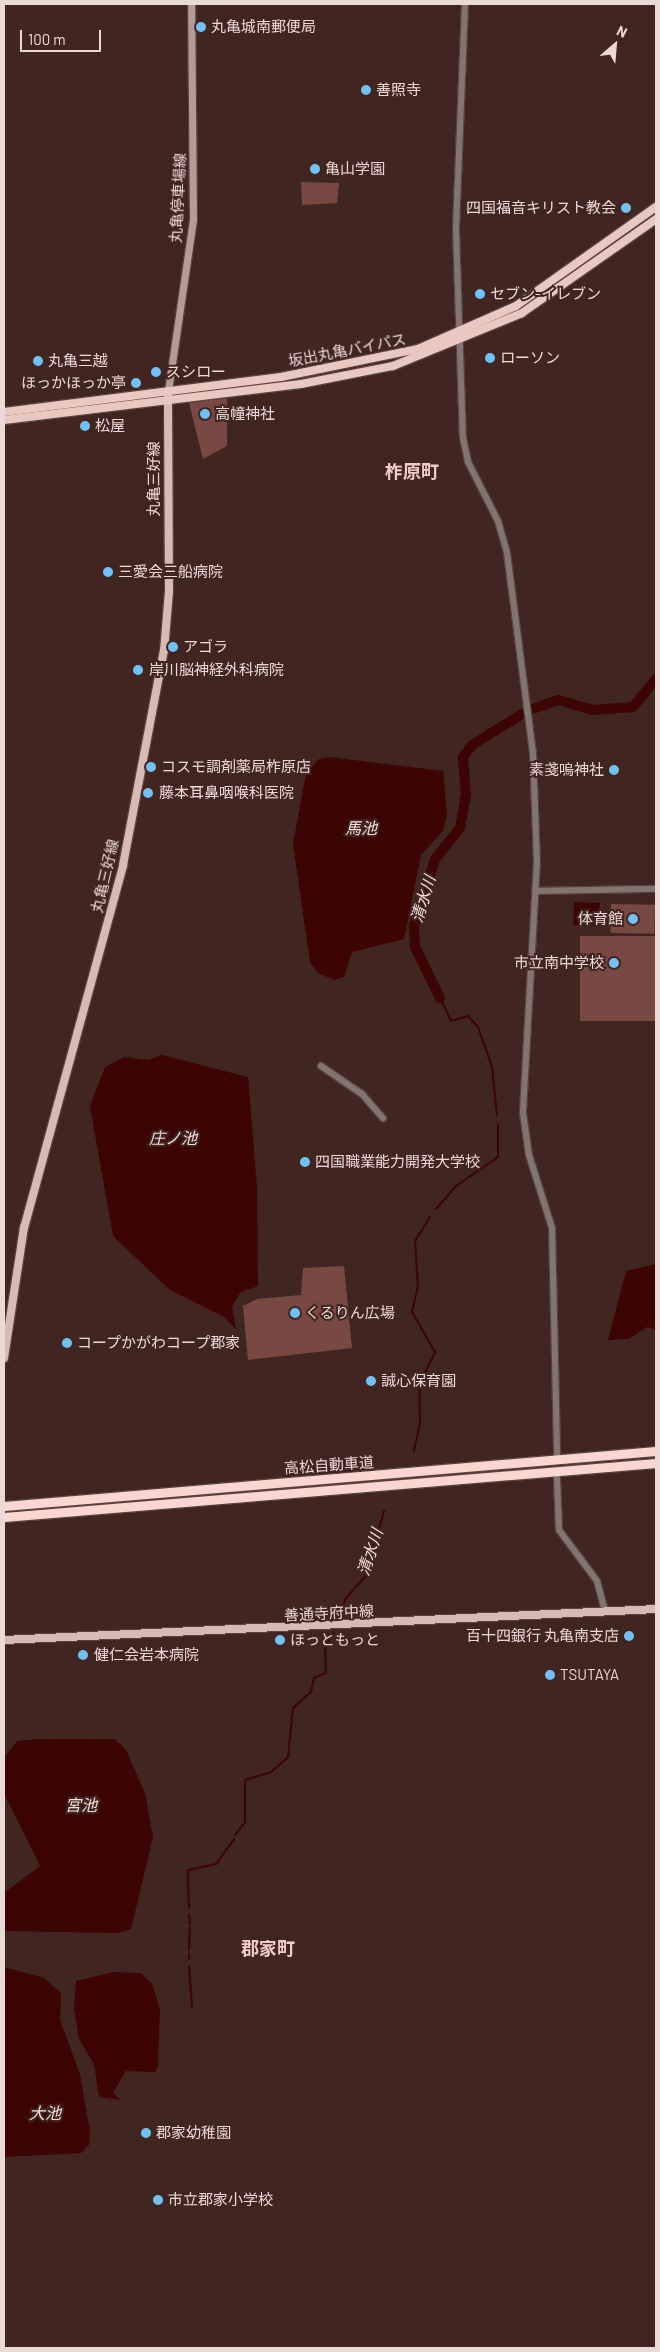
<!DOCTYPE html>
<html>
<head>
<meta charset="utf-8">
<style>
  body { margin:0 }
  #map { position:relative; width:660px; height:2352px; overflow:hidden; background:#402521; font-family:Barlow,"Noto Sans JP",sans-serif }
  div>[style] { position:absolute }
  [style*='--x'] { left:calc(var(--x)*1px); top:calc(var(--y)*1px); width:calc(var(--w)*1px); rotate:calc(var(--a)*1deg) }
  .green>* { inset:0; background:#784942; transform-origin:0 0 }
  .water>* { inset:0; background:#3c0402; transform-origin:0 0 }
  .stream>* { height:2px; margin:-1px; padding:0 1px; transform-origin:1px; border-radius:1px; background:#3c0402 }
  .river>* { height:10px; margin:-5px; padding:0 5px; transform-origin:5px; border-radius:5px; background:#3c0402 }
  .roads { filter:drop-shadow(1px 0 #5b423e) drop-shadow(-1px 0 #5b423e) drop-shadow(0 1px #5b423e) drop-shadow(0 -1px #5b423e) }
  .tertiary>* { height:6px; margin:-3px; padding:0 3px; transform-origin:3px; border-radius:3px; background:#827471 }
  .secondary>* { height:7px; margin:-3.5px; padding:0 3.5px; transform-origin:3.5px; border-radius:3.5px; background:#b39b97 }
  .primary>* { height:8px; margin:-4px; padding:0 4px; transform-origin:4px; border-radius:4px; background:#d8bab5 }
  .trunk>* { height:8px; margin:-4px; padding:0 4px; transform-origin:4px; border-radius:4px; background:#e9c8c2 }
  .motorway>* { height:9px; margin:-4.5px; padding:0 4.5px; transform-origin:4.5px; border-radius:4.5px; background:#fad6d0 }
  .dots>* { width:14px; height:14px; translate:-50% -50%; box-sizing:border-box; border:2px solid #402521; border-radius:50% }
  span { translate:-50% -50%; white-space:nowrap; text-align:center; line-height:1.15; -webkit-text-stroke:4px #402521; paint-order:stroke }
  .poi-label { font-size:15px; color:#ebd9d6 }
  .left { translate:0 -50%; text-align:left }
  .right { translate:-100% -50%; text-align:right }
  .street-label { font-size:15px; color:#ebd9d6 }
  .water-label { font-size:16px; color:#f2deda; font-style:italic }
  .quarter-label { font-size:18px; color:#f1ccc6; font-weight:700 }
  .frame { position:absolute; inset:0; border:5px solid #ebd9d6; pointer-events:none }
  .north { position:absolute; left:590px; top:20px; width:50px; height:50px; -webkit-text-stroke:4px #402521; paint-order:stroke; rotate:27deg; font-size:14px; font-weight:700; line-height:20px; text-align:center; color:#ebd9d6 }
  .north::after { content:''; display:block; margin:auto; width:18px; height:22px; background:#ebd9d6; clip-path:polygon(50% 0,100% 100%,50% 72%,0 100%) }
  .scale { position:absolute; left:20px; top:30px; width:81px; height:22px; box-sizing:border-box; border:2px solid #ebd9d6; border-top:0; padding-left:6px; font-size:15px; line-height:18px; white-space:nowrap; color:#ebd9d6; -webkit-text-stroke:4px #402521; paint-order:stroke }
</style>
</head>
<body>
<div id="map">
  <div class="green">
    <div style="clip-path:polygon(301px 182px,339px 183px,337px 203px,302px 205px)"></div>
    <div style="clip-path:polygon(227px 397px,227px 446px,203px 459px,189px 403px)"></div>
    <div style="left:611px;top:904px;width:44px;height:29px;rotate:1deg"></div>
    <div style="left:580px;top:936px;width:76px;height:85px"></div>
    <div style="clip-path:polygon(344px 1266px,352px 1348px,248px 1360px,243px 1306px,257px 1299px,301px 1295px,303px 1268px)"></div>
  </div>
  <div class="water">
    <div style="clip-path:polygon(329px 757px,443px 771px,447px 815px,443px 831px,421px 855px,404px 939px,352px 952px,344px 977px,334px 980px,318px 973px,310px 962px,293px 844px,306px 774px,319px 759px)"></div>
    <div style="left:574px;top:902px;width:26px;height:23px;rotate:2deg"></div>
    <div style="clip-path:polygon(162px 1055px,248px 1077px,257px 1187px,258px 1286px,241px 1292px,232px 1306px,236px 1329px,224px 1317px,170px 1290px,113px 1236px,90px 1106px,105px 1067px,124px 1057px,148px 1060px)"></div>
    <div style="clip-path:polygon(656px 1264px,656px 1330px,647px 1327px,629px 1339px,608px 1340px,626px 1271px)"></div>
    <div style="clip-path:polygon(38px 1739px,115px 1739px,126px 1750px,145px 1793px,153px 1837px,131px 1929px,119px 1933px,4px 1931px,4px 1893px,40px 1866px,4px 1794px,4px 1758px,17px 1741px)"></div>
    <div style="clip-path:polygon(4px 1967px,44px 1978px,61px 1993px,60px 2020px,80px 2074px,90px 2132px,89px 2145px,81px 2153px,4px 2157px)"></div>
    <div style="clip-path:polygon(114px 1972px,141px 1973px,152px 1984px,160px 2009px,158px 2066px,155px 2072px,126px 2071px,113px 2093px,121px 2100px,99px 2097px,94px 2064px,79px 2039px,74px 2009px,76px 1981px)"></div>
  </div>
  <div class="stream">
    <div style="--x:440;--y:998;--w:25;--a:64"></div>
    <div style="--x:451;--y:1021;--w:18;--a:-16"></div>
    <div style="--x:468;--y:1016;--w:15;--a:48"></div>
    <div style="--x:478;--y:1027;--w:42;--a:70.7"></div>
    <div style="--x:492;--y:1067;--w:48;--a:84.1"></div>
    <div style="--x:436;--y:1209;--w:30;--a:-49"></div>
    <div style="--x:456;--y:1186;--w:51;--a:-34.6"></div>
    <div style="--x:498;--y:1157;--w:33;--a:-90"></div>
    <div style="--x:414;--y:1451;--w:29;--a:-78"></div>
    <div style="--x:420;--y:1423;--w:39;--a:-91"></div>
    <div style="--x:419;--y:1384;--w:36;--a:-63"></div>
    <div style="--x:435;--y:1352;--w:46;--a:-119.9"></div>
    <div style="--x:412;--y:1312;--w:27;--a:-77"></div>
    <div style="--x:418;--y:1286;--w:45;--a:-93.8"></div>
    <div style="--x:415;--y:1241;--w:28;--a:-58"></div>
    <div style="--x:339;--y:1616;--w:19;--a:-69"></div>
    <div style="--x:346;--y:1598;--w:28;--a:-48"></div>
    <div style="--x:365;--y:1577;--w:69;--a:-73.9"></div>
    <div style="--x:235;--y:1835;--w:16;--a:-52"></div>
    <div style="--x:245;--y:1822;--w:42;--a:-90"></div>
    <div style="--x:245;--y:1780;--w:27;--a:-17"></div>
    <div style="--x:271;--y:1772;--w:23;--a:-41"></div>
    <div style="--x:288;--y:1757;--w:49;--a:-84.2"></div>
    <div style="--x:293;--y:1708;--w:24;--a:-42"></div>
    <div style="--x:311;--y:1692;--w:14;--a:-78"></div>
    <div style="--x:314;--y:1678;--w:13;--a:-23"></div>
    <div style="--x:326;--y:1673;--w:25;--a:-92"></div>
    <div style="--x:325;--y:1648;--w:18;--a:-61"></div>
    <div style="--x:189;--y:1908;--w:38;--a:-92"></div>
    <div style="--x:188;--y:1870;--w:29;--a:-12"></div>
    <div style="--x:216;--y:1864;--w:31;--a:-54"></div>
    <div style="--x:189;--y:1914;--w:10;--a:84"></div>
    <div style="--x:189;--y:1950;--w:23;--a:-88"></div>
    <div style="--x:189;--y:1954;--w:5;--a:90"></div>
    <div style="--x:189;--y:1967;--w:40;--a:85.7"></div>
  </div>
  <div class="river">
    <div style="--x:535;--y:708;--w:24;--a:-19"></div>
    <div style="--x:558;--y:700;--w:35;--a:16"></div>
    <div style="--x:592;--y:710;--w:41;--a:-4.2"></div>
    <div style="--x:633;--y:707;--w:36;--a:-51"></div>
    <div style="--x:440;--y:998;--w:57;--a:-116.1"></div>
    <div style="--x:415;--y:947;--w:22;--a:-93"></div>
    <div style="--x:414;--y:925;--w:69;--a:-72.3"></div>
    <div style="--x:435;--y:859;--w:40;--a:-51"></div>
    <div style="--x:460;--y:828;--w:35;--a:-80"></div>
    <div style="--x:466;--y:794;--w:37;--a:-95"></div>
    <div style="--x:463;--y:757;--w:15;--a:-53"></div>
    <div style="--x:472;--y:745;--w:59;--a:-31.8"></div>
  </div>
  <div class="roads">
    <div class="tertiary">
      <div style="--x:465;--y:4;--w:226;--a:92.3"></div>
      <div style="--x:456;--y:230;--w:208;--a:88.1"></div>
      <div style="--x:463;--y:438;--w:25;--a:78"></div>
      <div style="--x:468;--y:462;--w:66;--a:63"></div>
      <div style="--x:498;--y:521;--w:33;--a:74"></div>
      <div style="--x:507;--y:553;--w:203;--a:82.6"></div>
      <div style="--x:533;--y:754;--w:107;--a:87.9"></div>
      <div style="--x:537;--y:861;--w:252;--a:93.2"></div>
      <div style="--x:523;--y:1113;--w:42;--a:81.9"></div>
      <div style="--x:529;--y:1155;--w:77;--a:72.5"></div>
      <div style="--x:552;--y:1228;--w:227;--a:88.7"></div>
      <div style="--x:536;--y:891;--w:120;--a:-1"></div>
      <div style="--x:321;--y:1066;--w:50;--a:34.3"></div>
      <div style="--x:362;--y:1094;--w:32;--a:49"></div>
      <div style="--x:557;--y:1478;--w:52;--a:87.8"></div>
      <div style="--x:559;--y:1530;--w:64;--a:53.3"></div>
      <div style="--x:597;--y:1581;--w:30;--a:75"></div>
    </div>
    <div class="secondary">
      <div style="--x:168;--y:391;--w:174;--a:-81.7"></div>
      <div style="--x:193;--y:219;--w:215;--a:-90.5"></div>
    </div>
    <div class="primary">
      <div style="--x:4;--y:1358;--w:132;--a:-81.3"></div>
      <div style="--x:24;--y:1228;--w:376;--a:-74.7"></div>
      <div style="--x:123;--y:865;--w:218;--a:-79.2"></div>
      <div style="--x:164;--y:651;--w:59;--a:-85.2"></div>
      <div style="--x:169;--y:592;--w:201;--a:-90.3"></div>
      <div style="--x:4;--y:1640;--w:653;--a:-2.72"></div>
    </div>
    <div class="trunk">
      <div style="--x:4;--y:412;--w:279;--a:-7.2"></div>
      <div style="--x:281;--y:377;--w:140;--a:-11.6"></div>
      <div style="--x:418;--y:349;--w:107;--a:-23.7"></div>
      <div style="--x:516;--y:306;--w:171;--a:-35.3"></div>
      <div style="--x:4;--y:420;--w:299;--a:-6.9"></div>
      <div style="--x:301;--y:384;--w:94;--a:-11.1"></div>
      <div style="--x:393;--y:366;--w:139;--a:-22.3"></div>
      <div style="--x:522;--y:313;--w:164;--a:-35"></div>
    </div>
    <div class="motorway">
      <div style="--x:4;--y:1506;--w:654;--a:-4.82"></div>
      <div style="--x:4;--y:1517;--w:654;--a:-4.73"></div>
    </div>
  </div>
  <div class="dots">
    <div style="left:201px;top:27px;background:#72c1f5"></div>
    <div style="left:366px;top:90px;background:#72c1f5"></div>
    <div style="left:315px;top:169px;background:#72c1f5"></div>
    <div style="left:626px;top:208px;background:#72c1f5"></div>
    <div style="left:480px;top:294px;background:#72c1f5"></div>
    <div style="left:490px;top:358px;background:#72c1f5"></div>
    <div style="left:38px;top:361px;background:#72c1f5"></div>
    <div style="left:156px;top:372px;background:#72c1f5"></div>
    <div style="left:136px;top:383px;background:#72c1f5"></div>
    <div style="left:205px;top:414px;background:#72c1f5"></div>
    <div style="left:85px;top:426px;background:#72c1f5"></div>
    <div style="left:108px;top:572px;background:#72c1f5"></div>
    <div style="left:173px;top:647px;background:#72c1f5"></div>
    <div style="left:138px;top:670px;background:#72c1f5"></div>
    <div style="left:151px;top:767px;background:#72c1f5"></div>
    <div style="left:614px;top:770px;background:#72c1f5"></div>
    <div style="left:148px;top:793px;background:#72c1f5"></div>
    <div style="left:633px;top:919px;background:#72c1f5"></div>
    <div style="left:614px;top:963px;background:#72c1f5"></div>
    <div style="left:305px;top:1162px;background:#72c1f5"></div>
    <div style="left:295px;top:1313px;background:#72c1f5"></div>
    <div style="left:67px;top:1343px;background:#72c1f5"></div>
    <div style="left:371px;top:1381px;background:#72c1f5"></div>
    <div style="left:629px;top:1636px;background:#72c1f5"></div>
    <div style="left:280px;top:1640px;background:#72c1f5"></div>
    <div style="left:83px;top:1655px;background:#72c1f5"></div>
    <div style="left:550px;top:1675px;background:#72c1f5"></div>
    <div style="left:146px;top:2133px;background:#72c1f5"></div>
    <div style="left:158px;top:2200px;background:#72c1f5"></div>
  </div>
  <div class="poi-label">
    <span class="left" style="left:211px;top:27px">丸亀城南郵便局</span>
    <span class="left" style="left:376px;top:90px">善照寺</span>
    <span class="left" style="left:325px;top:169px">亀山学園</span>
    <span class="right" style="left:616px;top:208px">四国福音キリスト教会</span>
    <span class="left" style="left:490px;top:294px">セブン-イレブン</span>
    <span class="left" style="left:500px;top:358px">ローソン</span>
    <span class="left" style="left:48px;top:361px">丸亀三越</span>
    <span class="left" style="left:166px;top:372px">スシロー</span>
    <span class="right" style="left:126px;top:383px">ほっかほっか亭</span>
    <span class="left" style="left:215px;top:414px">高幢神社</span>
    <span class="left" style="left:95px;top:426px">松屋</span>
    <span class="left" style="left:118px;top:572px">三愛会三船病院</span>
    <span class="left" style="left:183px;top:647px">アゴラ</span>
    <span class="left" style="left:149px;top:670px">岸川脳神経外科病院</span>
    <span class="left" style="left:161px;top:767px">コスモ調剤薬局柞原店</span>
    <span class="right" style="left:604px;top:770px">素戔嗚神社</span>
    <span class="left" style="left:159px;top:793px">藤本耳鼻咽喉科医院</span>
    <span class="right" style="left:623px;top:919px">体育館</span>
    <span class="right" style="left:604px;top:963px">市立南中学校</span>
    <span class="left" style="left:315px;top:1162px">四国職業能力開発大学校</span>
    <span class="left" style="left:305px;top:1313px">くるりん広場</span>
    <span class="left" style="left:77px;top:1343px">コープかがわコープ郡家</span>
    <span class="left" style="left:381px;top:1381px">誠心保育園</span>
    <span class="right" style="left:619px;top:1636px">百十四銀行 丸亀南支店</span>
    <span class="left" style="left:290px;top:1640px">ほっともっと</span>
    <span class="left" style="left:94px;top:1655px">健仁会岩本病院</span>
    <span class="left" style="left:560px;top:1675px">TSUTAYA</span>
    <span class="left" style="left:156px;top:2133px">郡家幼稚園</span>
    <span class="left" style="left:168px;top:2200px">市立郡家小学校</span>
  </div>
  <div class="street-label">
    <span style="left:178px;top:198px;rotate:-87deg">丸亀停車場線</span>
    <span style="left:347px;top:350px;rotate:-11deg">坂出丸亀バイパス</span>
    <span style="left:154px;top:479px;rotate:-90deg">丸亀三好線</span>
    <span style="left:105px;top:876px;rotate:-77deg">丸亀三好線</span>
    <span style="left:329px;top:1465px;rotate:-4deg">高松自動車道</span>
    <span style="left:329px;top:1613px;rotate:-3deg">善通寺府中線</span>
  </div>
  <div class="water-label">
    <span style="left:361px;top:828px">馬池</span>
    <span style="left:423px;top:899px;rotate:-73deg">清水川</span>
    <span style="left:173px;top:1138px">庄ノ池</span>
    <span style="left:370px;top:1552px;rotate:-72deg">清水川</span>
    <span style="left:81px;top:1805px">宮池</span>
    <span style="left:45px;top:2113px">大池</span>
  </div>
  <div class="quarter-label">
    <span style="left:412px;top:471px">柞原町</span>
    <span style="left:268px;top:1948px">郡家町</span>
  </div>
  <div class="frame"></div>
  <div class="north">N</div>
  <div class="scale">100 m</div>
</div>
</body>
</html>
